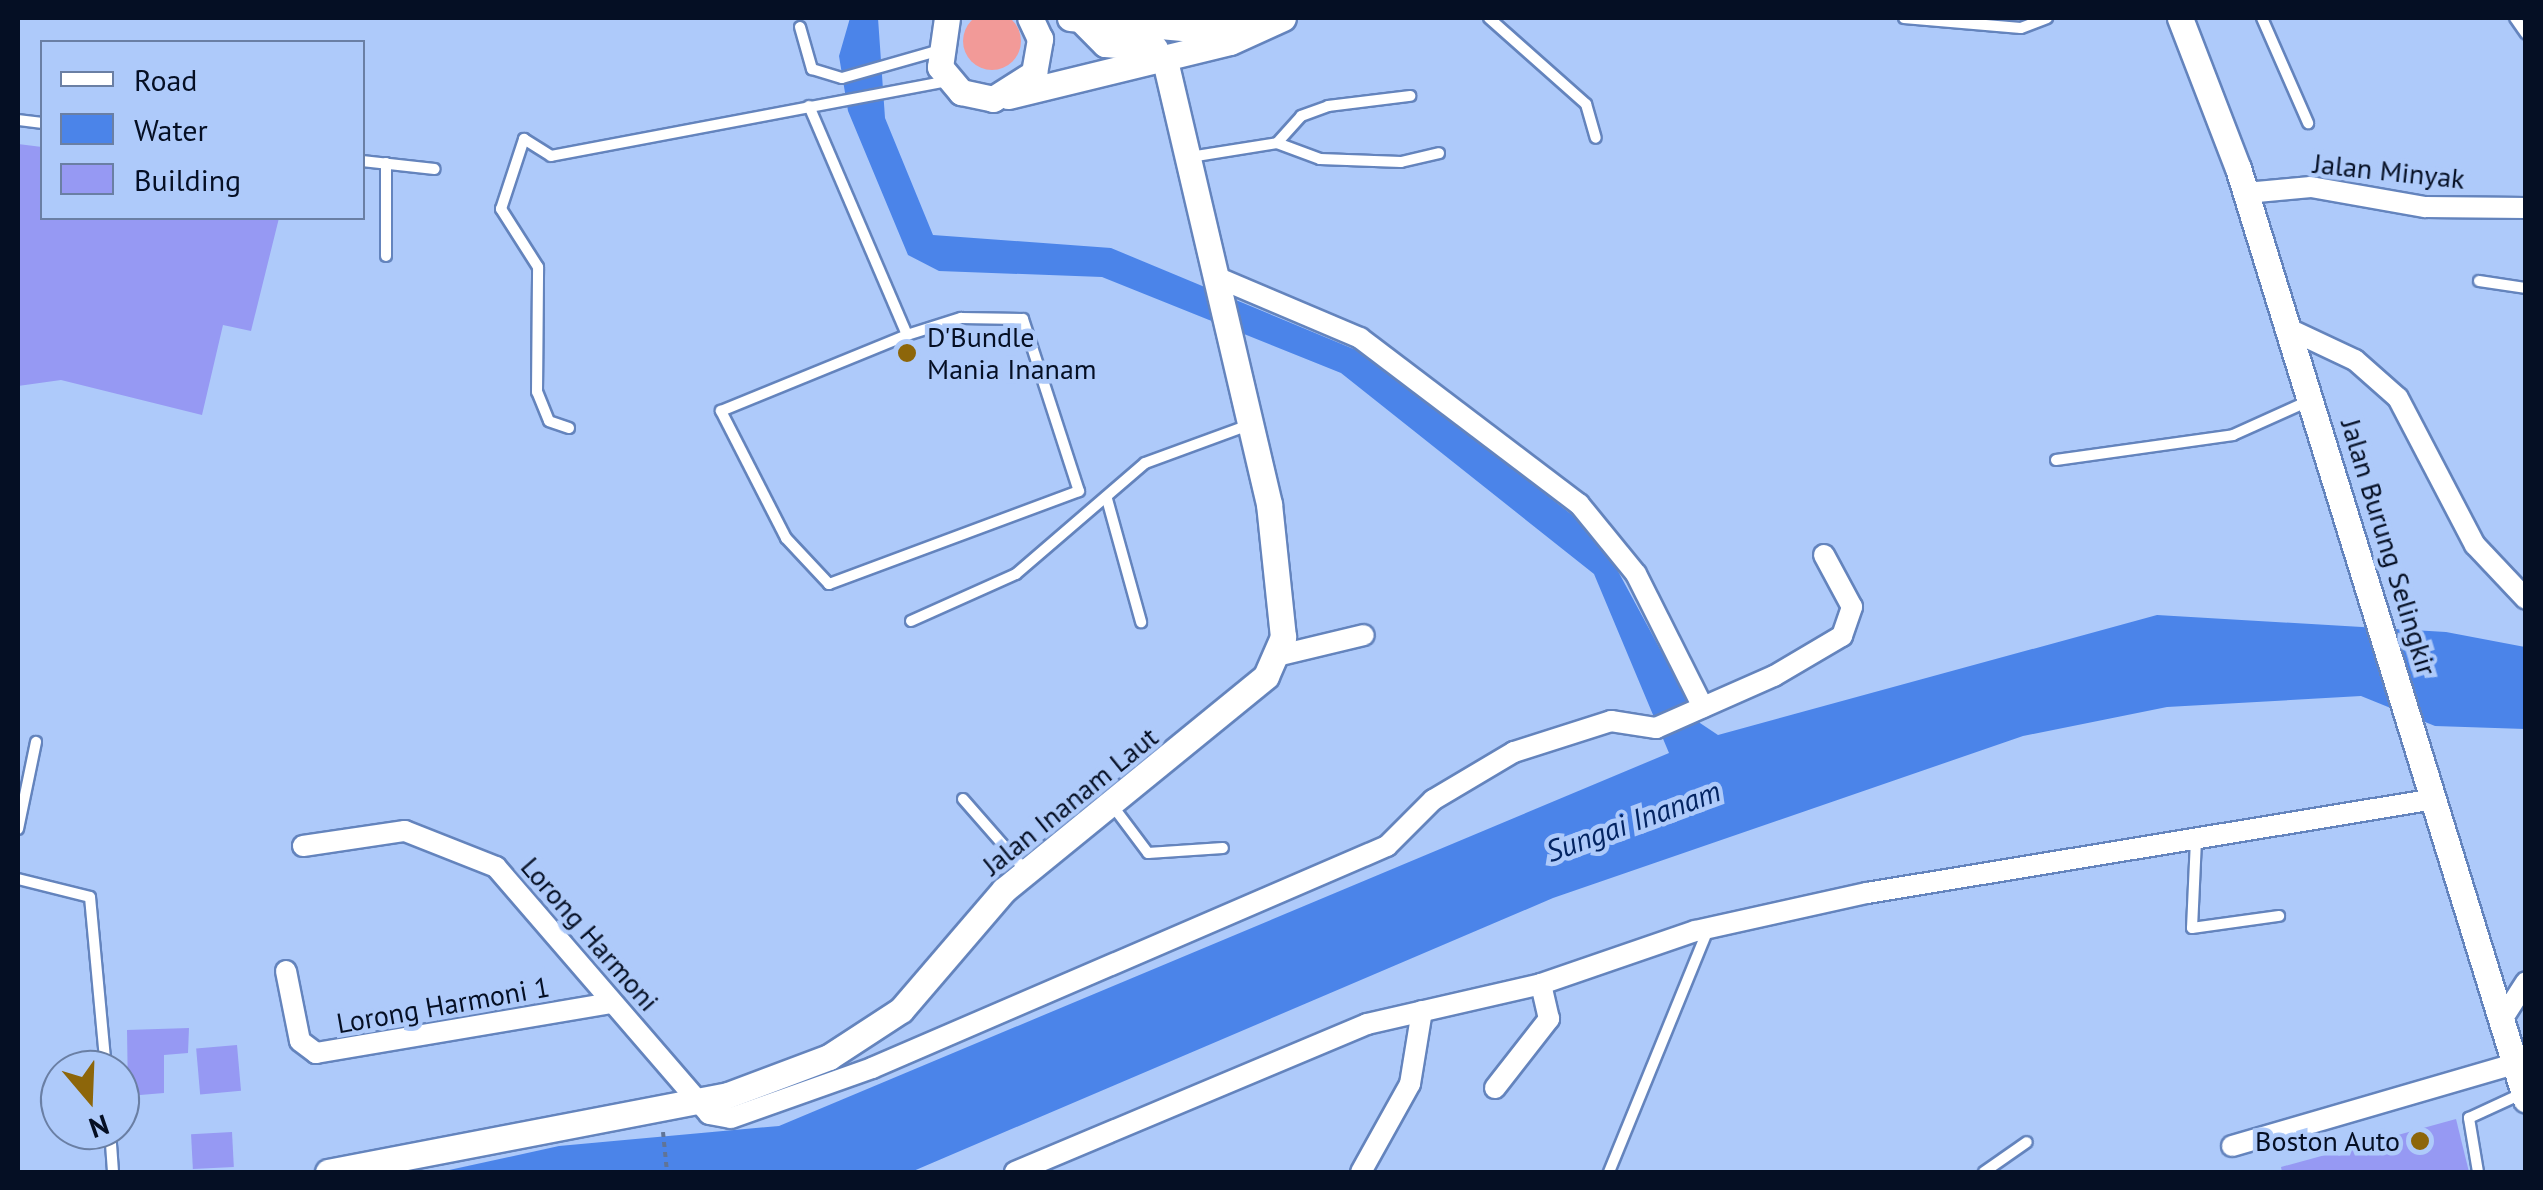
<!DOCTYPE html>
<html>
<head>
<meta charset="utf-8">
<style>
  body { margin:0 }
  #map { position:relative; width:2543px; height:1190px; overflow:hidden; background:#aecafa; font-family:"PT Sans",sans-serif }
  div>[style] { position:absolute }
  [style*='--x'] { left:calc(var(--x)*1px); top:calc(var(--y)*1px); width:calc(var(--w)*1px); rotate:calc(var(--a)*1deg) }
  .green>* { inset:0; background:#f29a98 }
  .round { border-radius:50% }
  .water>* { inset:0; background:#4b84e9 }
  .building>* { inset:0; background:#9699f3; transform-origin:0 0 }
  .path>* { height:4px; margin-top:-2px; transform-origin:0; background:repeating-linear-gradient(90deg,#607497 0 5px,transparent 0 10px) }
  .roads { filter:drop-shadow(2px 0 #6484bd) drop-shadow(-2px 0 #6484bd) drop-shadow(0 2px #6484bd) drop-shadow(0 -2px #6484bd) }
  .service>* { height:10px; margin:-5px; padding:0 5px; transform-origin:5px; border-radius:5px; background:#fff }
  .minor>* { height:20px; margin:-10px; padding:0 10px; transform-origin:10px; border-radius:10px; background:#fff }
  .tertiary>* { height:25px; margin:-12.5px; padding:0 12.5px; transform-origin:12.5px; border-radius:12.5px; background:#fff }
  .dots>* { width:28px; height:28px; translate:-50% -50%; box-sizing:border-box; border:5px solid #aecafa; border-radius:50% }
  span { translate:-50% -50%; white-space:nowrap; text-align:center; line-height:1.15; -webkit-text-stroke:9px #aecafa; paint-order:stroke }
  .street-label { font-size:28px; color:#050f24 }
  .poi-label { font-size:28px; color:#050f24 }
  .left { translate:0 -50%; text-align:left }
  .right { translate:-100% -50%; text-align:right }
  .water-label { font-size:30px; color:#032462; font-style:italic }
  .frame { position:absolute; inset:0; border:20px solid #050f24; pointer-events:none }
  .legend { position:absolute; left:40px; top:40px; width:325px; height:180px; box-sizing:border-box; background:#aecafa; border:2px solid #6a7fa4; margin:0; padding:12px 18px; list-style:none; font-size:30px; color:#050f24 }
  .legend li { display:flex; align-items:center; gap:20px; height:50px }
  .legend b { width:50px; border:2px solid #6a7fa4 }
  .north { position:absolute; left:40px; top:1050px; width:100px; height:100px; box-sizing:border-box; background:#aecafa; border:2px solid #6a7fa4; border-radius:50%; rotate:161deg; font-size:28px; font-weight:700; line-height:40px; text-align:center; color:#050f24 }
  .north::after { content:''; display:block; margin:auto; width:35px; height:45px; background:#8d660a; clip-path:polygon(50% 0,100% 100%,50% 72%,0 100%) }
</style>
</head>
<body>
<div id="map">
  <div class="green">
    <div class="round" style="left:963px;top:12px;width:58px;height:58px"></div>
  </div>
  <div class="water">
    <div style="clip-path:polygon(850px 18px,878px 18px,885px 118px,933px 235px,1111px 248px,1368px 355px,1599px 536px,1700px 723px,1718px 735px,2157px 615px,2446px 632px,2525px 647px,2525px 729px,2435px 726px,2361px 696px,2167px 707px,2023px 736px,1553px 898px,911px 1172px,440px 1172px,559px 1146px,779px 1126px,1669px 753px,1594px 574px,1341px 373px,1102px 277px,939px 271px,908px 255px,848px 111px,839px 56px)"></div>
  </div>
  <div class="building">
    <div style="clip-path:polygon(18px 144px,42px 147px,42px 218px,279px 218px,251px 331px,223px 325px,202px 415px,61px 380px,18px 386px)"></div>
    <div style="clip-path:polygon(189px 1028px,188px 1053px,164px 1055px,164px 1093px,128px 1096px,127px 1030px)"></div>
    <div style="left:237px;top:1045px;width:46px;height:41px;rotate:85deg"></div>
    <div style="clip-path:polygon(2456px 1119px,2469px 1172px,2282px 1172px,2281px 1167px)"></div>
    <div style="left:232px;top:1132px;width:35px;height:41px;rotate:87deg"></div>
  </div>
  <div class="path">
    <div style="--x:663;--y:1132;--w:40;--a:84.3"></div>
  </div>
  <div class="roads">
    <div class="service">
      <div style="--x:1489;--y:18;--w:130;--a:41.6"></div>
      <div style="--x:1586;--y:104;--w:35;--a:74"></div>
      <div style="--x:1904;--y:18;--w:117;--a:4.9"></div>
      <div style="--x:2021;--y:28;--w:28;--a:-21"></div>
      <div style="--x:2262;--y:18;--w:115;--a:66.3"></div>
      <div style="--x:2515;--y:18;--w:19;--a:55"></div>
      <div style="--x:800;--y:27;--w:44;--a:74.1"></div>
      <div style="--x:812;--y:69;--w:31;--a:17"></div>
      <div style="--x:842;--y:78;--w:99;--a:-15.9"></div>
      <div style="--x:809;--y:106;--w:249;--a:66.8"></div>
      <div style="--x:907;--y:335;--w:57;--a:-17.5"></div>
      <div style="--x:961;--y:318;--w:62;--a:0.9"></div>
      <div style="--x:1023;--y:319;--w:181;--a:72"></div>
      <div style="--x:1079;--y:491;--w:267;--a:159.6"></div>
      <div style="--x:829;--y:584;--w:63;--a:-133.1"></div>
      <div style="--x:786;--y:538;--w:143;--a:-117.1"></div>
      <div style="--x:721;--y:411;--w:201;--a:-22.2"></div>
      <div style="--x:18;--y:120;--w:24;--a:7"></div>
      <div style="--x:1277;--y:143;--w:36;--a:-48"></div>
      <div style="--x:1301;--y:116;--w:29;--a:-20"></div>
      <div style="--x:1328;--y:106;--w:83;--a:-7"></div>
      <div style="--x:1190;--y:157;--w:88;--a:-9.1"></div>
      <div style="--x:1277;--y:143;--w:46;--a:20.4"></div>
      <div style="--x:1320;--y:159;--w:81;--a:2.1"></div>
      <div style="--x:1401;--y:162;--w:39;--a:-13"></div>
      <div style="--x:362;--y:161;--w:73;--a:6.3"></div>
      <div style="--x:386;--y:163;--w:93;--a:90"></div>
      <div style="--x:2479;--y:281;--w:48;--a:8.5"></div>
      <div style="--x:569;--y:428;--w:21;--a:-161"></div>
      <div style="--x:549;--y:421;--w:31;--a:-112"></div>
      <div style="--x:537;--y:392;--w:125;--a:-89.5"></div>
      <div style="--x:538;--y:267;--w:69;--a:-122.5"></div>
      <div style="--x:501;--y:209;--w:74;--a:-71.8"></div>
      <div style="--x:524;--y:139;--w:32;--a:32"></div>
      <div style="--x:551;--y:156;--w:405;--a:-10.7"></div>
      <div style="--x:2056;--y:460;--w:179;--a:-8"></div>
      <div style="--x:2233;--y:435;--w:85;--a:-24.2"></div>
      <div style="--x:1107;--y:499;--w:128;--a:74.5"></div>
      <div style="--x:911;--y:621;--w:115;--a:-24.1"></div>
      <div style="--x:1016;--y:574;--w:170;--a:-40.7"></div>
      <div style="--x:1145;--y:463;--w:111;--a:-20.1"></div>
      <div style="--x:963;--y:799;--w:97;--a:48.8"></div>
      <div style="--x:1112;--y:805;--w:60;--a:53.1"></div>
      <div style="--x:1148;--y:853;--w:75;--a:-3.8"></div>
      <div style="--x:18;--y:829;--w:89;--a:-78.3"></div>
      <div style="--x:2196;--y:840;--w:88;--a:92.6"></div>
      <div style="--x:2192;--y:928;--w:88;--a:-7.9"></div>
      <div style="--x:18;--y:879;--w:74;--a:14"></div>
      <div style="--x:90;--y:897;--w:174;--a:84.7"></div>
      <div style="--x:110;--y:1130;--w:42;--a:85.9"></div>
      <div style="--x:1609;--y:1172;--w:262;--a:-67.8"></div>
      <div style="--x:1984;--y:1172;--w:52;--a:-34.9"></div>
      <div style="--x:2478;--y:1172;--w:55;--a:-99.5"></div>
      <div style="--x:2469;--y:1118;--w:57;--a:-24.8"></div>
    </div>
    <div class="minor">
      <div style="--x:2246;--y:193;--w:65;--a:-5.3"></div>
      <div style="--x:2311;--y:187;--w:116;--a:10"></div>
      <div style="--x:2425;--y:207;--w:101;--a:0.6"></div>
      <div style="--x:1221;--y:279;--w:151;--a:23"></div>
      <div style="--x:1360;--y:338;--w:275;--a:37.2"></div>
      <div style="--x:1579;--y:504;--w:90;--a:50.8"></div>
      <div style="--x:1636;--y:574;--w:149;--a:63.3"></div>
      <div style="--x:2289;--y:329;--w:73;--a:25.2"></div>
      <div style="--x:2355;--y:360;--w:57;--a:41.5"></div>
      <div style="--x:2398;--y:398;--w:166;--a:62.4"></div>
      <div style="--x:2475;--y:545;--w:74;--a:46.6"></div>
      <div style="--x:1281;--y:655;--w:85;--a:-13.5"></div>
      <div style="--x:303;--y:846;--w:103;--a:-8.4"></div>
      <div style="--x:405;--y:831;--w:98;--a:21.6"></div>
      <div style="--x:496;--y:867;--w:326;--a:49.2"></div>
      <div style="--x:709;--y:1114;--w:22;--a:10"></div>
      <div style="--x:731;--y:1118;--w:150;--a:-19.5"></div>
      <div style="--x:872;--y:1068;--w:561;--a:-23.32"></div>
      <div style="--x:1387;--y:846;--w:65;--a:-45"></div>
      <div style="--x:1433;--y:800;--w:94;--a:-30.7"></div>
      <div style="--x:1514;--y:752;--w:102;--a:-17.7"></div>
      <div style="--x:1611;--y:721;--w:46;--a:8.8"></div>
      <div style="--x:1656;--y:728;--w:129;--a:-23.8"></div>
      <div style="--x:1774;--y:676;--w:79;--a:-30.5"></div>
      <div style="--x:1842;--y:636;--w:31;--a:-71"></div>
      <div style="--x:1852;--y:607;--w:59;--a:-118.3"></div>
      <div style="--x:286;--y:971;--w:71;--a:78.7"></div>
      <div style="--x:300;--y:1041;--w:20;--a:37"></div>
      <div style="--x:316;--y:1053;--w:300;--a:-9.6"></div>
      <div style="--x:2501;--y:1021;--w:46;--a:-57.3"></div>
      <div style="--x:1495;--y:1088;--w:88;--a:-52"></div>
      <div style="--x:1549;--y:1019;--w:36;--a:-103"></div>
      <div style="--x:2232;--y:1146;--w:294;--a:-16.2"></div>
      <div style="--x:1015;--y:1172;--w:382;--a:-22.8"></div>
      <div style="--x:1367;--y:1024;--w:179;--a:-12.9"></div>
      <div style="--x:1541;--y:984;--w:163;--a:-19"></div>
      <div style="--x:1695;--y:931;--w:176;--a:-12.5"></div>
      <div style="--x:1867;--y:893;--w:576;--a:-9.4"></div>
      <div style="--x:1361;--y:1172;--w:101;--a:-60.9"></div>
      <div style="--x:1410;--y:1084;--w:74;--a:-80.7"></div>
    </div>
    <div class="tertiary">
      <div style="--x:947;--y:18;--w:49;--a:98.1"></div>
      <div style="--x:940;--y:67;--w:33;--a:50"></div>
      <div style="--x:961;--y:92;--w:33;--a:12"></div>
      <div style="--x:993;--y:99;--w:49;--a:-32.4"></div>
      <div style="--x:1034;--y:73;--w:35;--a:-80"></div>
      <div style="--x:1040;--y:39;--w:23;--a:-115"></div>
      <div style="--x:1070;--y:18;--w:124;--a:5.1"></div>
      <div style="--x:1194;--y:29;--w:61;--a:-9.5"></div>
      <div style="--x:2180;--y:18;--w:161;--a:68.9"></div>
      <div style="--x:2238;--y:168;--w:975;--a:72.83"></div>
      <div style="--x:1081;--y:20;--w:34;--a:45"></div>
      <div style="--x:1105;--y:44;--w:50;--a:4.6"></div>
      <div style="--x:1008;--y:96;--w:228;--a:-13.7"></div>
      <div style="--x:1230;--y:42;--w:58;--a:-24.4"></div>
      <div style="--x:328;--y:1172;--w:407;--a:-10.9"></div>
      <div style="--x:728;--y:1095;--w:108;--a:-20.6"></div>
      <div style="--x:829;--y:1057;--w:86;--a:-33.1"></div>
      <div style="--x:901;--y:1010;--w:158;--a:-49.4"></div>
      <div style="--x:1004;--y:890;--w:338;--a:-39.2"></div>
      <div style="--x:1266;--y:676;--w:43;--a:-66.4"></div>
      <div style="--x:1283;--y:637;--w:134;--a:-96"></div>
      <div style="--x:1269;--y:504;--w:459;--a:-103.2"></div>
    </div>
  </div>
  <div class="dots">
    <div style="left:907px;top:353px;background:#8d660a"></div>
    <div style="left:2420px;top:1141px;background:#8d660a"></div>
  </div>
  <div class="street-label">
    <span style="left:2389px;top:171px;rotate:6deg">Jalan Minyak</span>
    <span style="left:2389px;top:547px;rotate:73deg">Jalan Burung Selingkir</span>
    <span style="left:1070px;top:801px;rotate:-39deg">Jalan Inanam Laut</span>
    <span style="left:590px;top:934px;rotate:49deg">Lorong Harmoni</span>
    <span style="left:443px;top:1005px;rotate:-10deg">Lorong Harmoni 1</span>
  </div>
  <div class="poi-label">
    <span class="left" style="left:927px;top:353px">D'Bundle<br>Mania Inanam</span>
    <span class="right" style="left:2400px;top:1141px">Boston Auto</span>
  </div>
  <div class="water-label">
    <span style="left:1633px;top:821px;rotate:-20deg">Sungai Inanam</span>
  </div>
  <div class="frame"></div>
  <ul class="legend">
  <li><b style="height:12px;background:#fff"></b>Road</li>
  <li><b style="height:28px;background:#4b84e9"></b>Water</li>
  <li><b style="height:28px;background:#9699f3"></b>Building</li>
  </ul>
  <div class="north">N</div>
</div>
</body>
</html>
